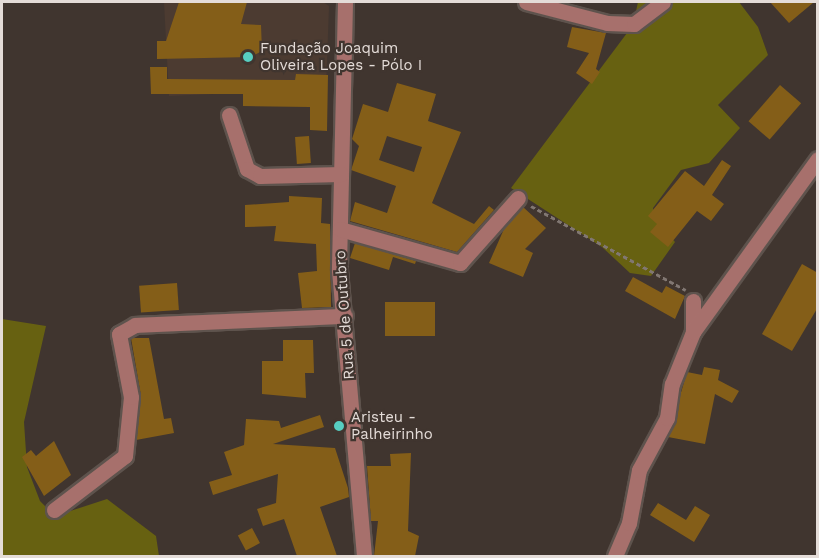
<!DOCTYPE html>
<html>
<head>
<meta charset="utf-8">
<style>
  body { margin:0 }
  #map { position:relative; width:819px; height:558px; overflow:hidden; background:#40352f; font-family:"Work Sans",sans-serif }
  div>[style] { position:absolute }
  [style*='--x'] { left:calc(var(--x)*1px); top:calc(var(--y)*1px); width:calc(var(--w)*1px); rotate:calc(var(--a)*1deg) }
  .built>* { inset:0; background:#4c3b31 }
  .forest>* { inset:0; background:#676111 }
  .building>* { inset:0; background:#845e18; transform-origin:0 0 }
  .path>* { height:3px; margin-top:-1.5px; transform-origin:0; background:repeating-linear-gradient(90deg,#817772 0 4.5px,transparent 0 7.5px) }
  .roads { filter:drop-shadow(2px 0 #5e534d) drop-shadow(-2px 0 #5e534d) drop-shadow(0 2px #5e534d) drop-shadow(0 -2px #5e534d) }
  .minor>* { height:15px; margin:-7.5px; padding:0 7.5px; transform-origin:7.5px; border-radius:7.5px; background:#a7706c }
  .dots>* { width:16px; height:16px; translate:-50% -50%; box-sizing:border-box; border:3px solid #40352f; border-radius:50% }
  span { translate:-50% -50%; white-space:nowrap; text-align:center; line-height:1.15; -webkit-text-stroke:4.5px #40352f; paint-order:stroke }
  .poi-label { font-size:15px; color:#e4dcd8 }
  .left { translate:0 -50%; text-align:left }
  .street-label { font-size:15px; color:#e4dcd8 }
  .frame { position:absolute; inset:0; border:3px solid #e4dcd8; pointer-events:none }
</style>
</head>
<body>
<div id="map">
  <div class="built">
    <div style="clip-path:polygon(164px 2px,323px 2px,329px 6px,326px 89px,169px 96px)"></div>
  </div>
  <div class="forest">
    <div style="clip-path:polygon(638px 2px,739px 2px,758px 27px,768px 55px,718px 105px,740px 128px,709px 163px,681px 170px,653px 208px,655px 219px,675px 242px,651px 276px,630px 273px,602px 247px,511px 188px,633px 25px)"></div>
    <div style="clip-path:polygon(2px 319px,46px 326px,24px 422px,27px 467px,40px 501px,55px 516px,107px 499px,156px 536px,159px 556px,2px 556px)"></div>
  </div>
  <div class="building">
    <div style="clip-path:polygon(179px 2px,247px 2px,241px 24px,261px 25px,262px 51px,251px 57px,157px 59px,157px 41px,166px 41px)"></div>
    <div style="clip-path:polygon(770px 2px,814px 2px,789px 23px)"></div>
    <div style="clip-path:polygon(572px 27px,606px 33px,596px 69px,600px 72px,592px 84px,576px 73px,589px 53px,567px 47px)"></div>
    <div style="clip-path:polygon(150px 67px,167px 67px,167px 79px,295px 80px,296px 74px,328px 75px,327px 131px,310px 130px,310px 107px,243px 106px,243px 94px,151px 94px)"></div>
    <div style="clip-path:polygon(evenodd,397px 83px,436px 94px,428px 121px,461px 132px,432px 203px,474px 224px,489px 206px,494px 210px,457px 252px,350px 221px,355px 202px,387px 213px,396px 186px,351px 170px,359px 146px,352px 139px,363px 104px,388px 112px,397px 83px,387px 136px,422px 147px,414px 172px,379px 160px,387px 136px)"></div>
    <div style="left:780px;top:85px;width:28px;height:48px;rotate:41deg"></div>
    <div style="left:309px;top:136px;width:27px;height:14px;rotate:86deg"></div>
    <div style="clip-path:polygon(722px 160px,731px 166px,712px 195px,724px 204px,711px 221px,697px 211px,668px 247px,650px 232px,657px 224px,648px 216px,685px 171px,704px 186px)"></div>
    <div style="clip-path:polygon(289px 196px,322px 198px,321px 223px,330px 224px,331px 307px,302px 308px,298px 273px,317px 271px,316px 244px,274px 241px,276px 226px,245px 227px,245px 205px,289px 202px)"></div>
    <div style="clip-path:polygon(523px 207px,546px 228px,525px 249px,533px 253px,523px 277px,489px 263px,504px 229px)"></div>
    <div style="clip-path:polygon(355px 243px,416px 261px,415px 264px,393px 257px,389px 270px,350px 258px)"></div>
    <div style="clip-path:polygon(802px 264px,818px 273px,818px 307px,792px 351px,762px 334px)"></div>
    <div style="clip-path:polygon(633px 277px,662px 293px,666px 286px,685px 296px,675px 319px,625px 291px)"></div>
    <div style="left:177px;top:283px;width:27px;height:38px;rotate:86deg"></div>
    <div style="left:385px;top:302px;width:50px;height:34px"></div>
    <div style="clip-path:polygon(131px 338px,149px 338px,164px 419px,171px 418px,174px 433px,136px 440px,141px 396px)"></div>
    <div style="clip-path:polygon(283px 340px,313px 340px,314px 373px,305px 373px,306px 398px,262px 394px,262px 361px,283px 361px)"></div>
    <div style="clip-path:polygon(704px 367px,720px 370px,718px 380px,739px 391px,732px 403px,715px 394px,705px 444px,668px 437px,687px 372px,702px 375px)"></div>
    <div style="clip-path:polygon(320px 415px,324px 427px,273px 444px,335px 448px,348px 488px,349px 497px,320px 507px,337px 556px,297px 556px,284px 519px,263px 526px,257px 509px,276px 503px,278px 474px,213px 495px,209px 482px,232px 475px,224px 452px,244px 445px,246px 419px,279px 421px,281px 428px)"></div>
    <div style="clip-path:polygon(54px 441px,71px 475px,44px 496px,22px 457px,31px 450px,36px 456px)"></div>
    <div style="clip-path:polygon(411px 453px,408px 531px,419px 536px,415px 556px,374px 556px,378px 521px,371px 521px,367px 466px,391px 466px,390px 454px)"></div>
    <div style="clip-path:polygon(658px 503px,686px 520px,695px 506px,710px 515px,694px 542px,650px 515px)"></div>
    <div style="left:252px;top:528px;width:17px;height:16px;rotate:62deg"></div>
  </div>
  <div class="path">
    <div style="--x:531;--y:206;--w:176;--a:28.5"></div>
  </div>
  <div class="roads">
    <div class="minor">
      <div style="--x:345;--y:2;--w:268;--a:91.3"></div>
      <div style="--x:339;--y:270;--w:287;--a:85"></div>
      <div style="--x:526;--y:2;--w:84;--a:14.5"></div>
      <div style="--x:607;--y:23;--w:27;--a:2"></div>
      <div style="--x:634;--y:24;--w:36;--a:-37"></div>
      <div style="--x:229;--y:115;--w:57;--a:71.6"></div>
      <div style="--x:247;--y:169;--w:15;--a:28"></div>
      <div style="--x:260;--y:176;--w:81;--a:-1.4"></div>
      <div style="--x:340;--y:229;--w:125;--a:15.8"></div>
      <div style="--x:460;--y:263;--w:87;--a:-48.3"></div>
      <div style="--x:693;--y:301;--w:31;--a:90"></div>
      <div style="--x:54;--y:510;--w:89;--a:-37.3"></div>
      <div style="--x:125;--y:456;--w:59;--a:-84.2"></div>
      <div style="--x:131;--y:397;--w:64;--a:-100.8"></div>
      <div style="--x:119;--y:334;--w:18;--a:-29"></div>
      <div style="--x:135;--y:325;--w:210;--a:-2.5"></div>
      <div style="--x:615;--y:556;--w:36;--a:-67"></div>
      <div style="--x:629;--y:523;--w:54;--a:-79.3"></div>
      <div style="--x:639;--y:470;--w:59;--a:-61.7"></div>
      <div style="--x:667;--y:418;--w:34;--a:-82"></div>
      <div style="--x:672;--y:384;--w:56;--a:-68"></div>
      <div style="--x:693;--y:332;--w:213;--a:-54.2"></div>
    </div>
  </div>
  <div class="dots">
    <div style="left:248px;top:57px;background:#57cec1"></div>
    <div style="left:339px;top:426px;background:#57cec1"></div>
  </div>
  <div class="poi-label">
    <span class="left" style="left:260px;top:57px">Fundação Joaquim<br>Oliveira Lopes - Pólo I</span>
    <span class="left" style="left:351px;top:426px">Aristeu -<br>Palheirinho</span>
  </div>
  <div class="street-label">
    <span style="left:345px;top:315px;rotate:-94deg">Rua 5 de Outubro</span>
  </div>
  <div class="frame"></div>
</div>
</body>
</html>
